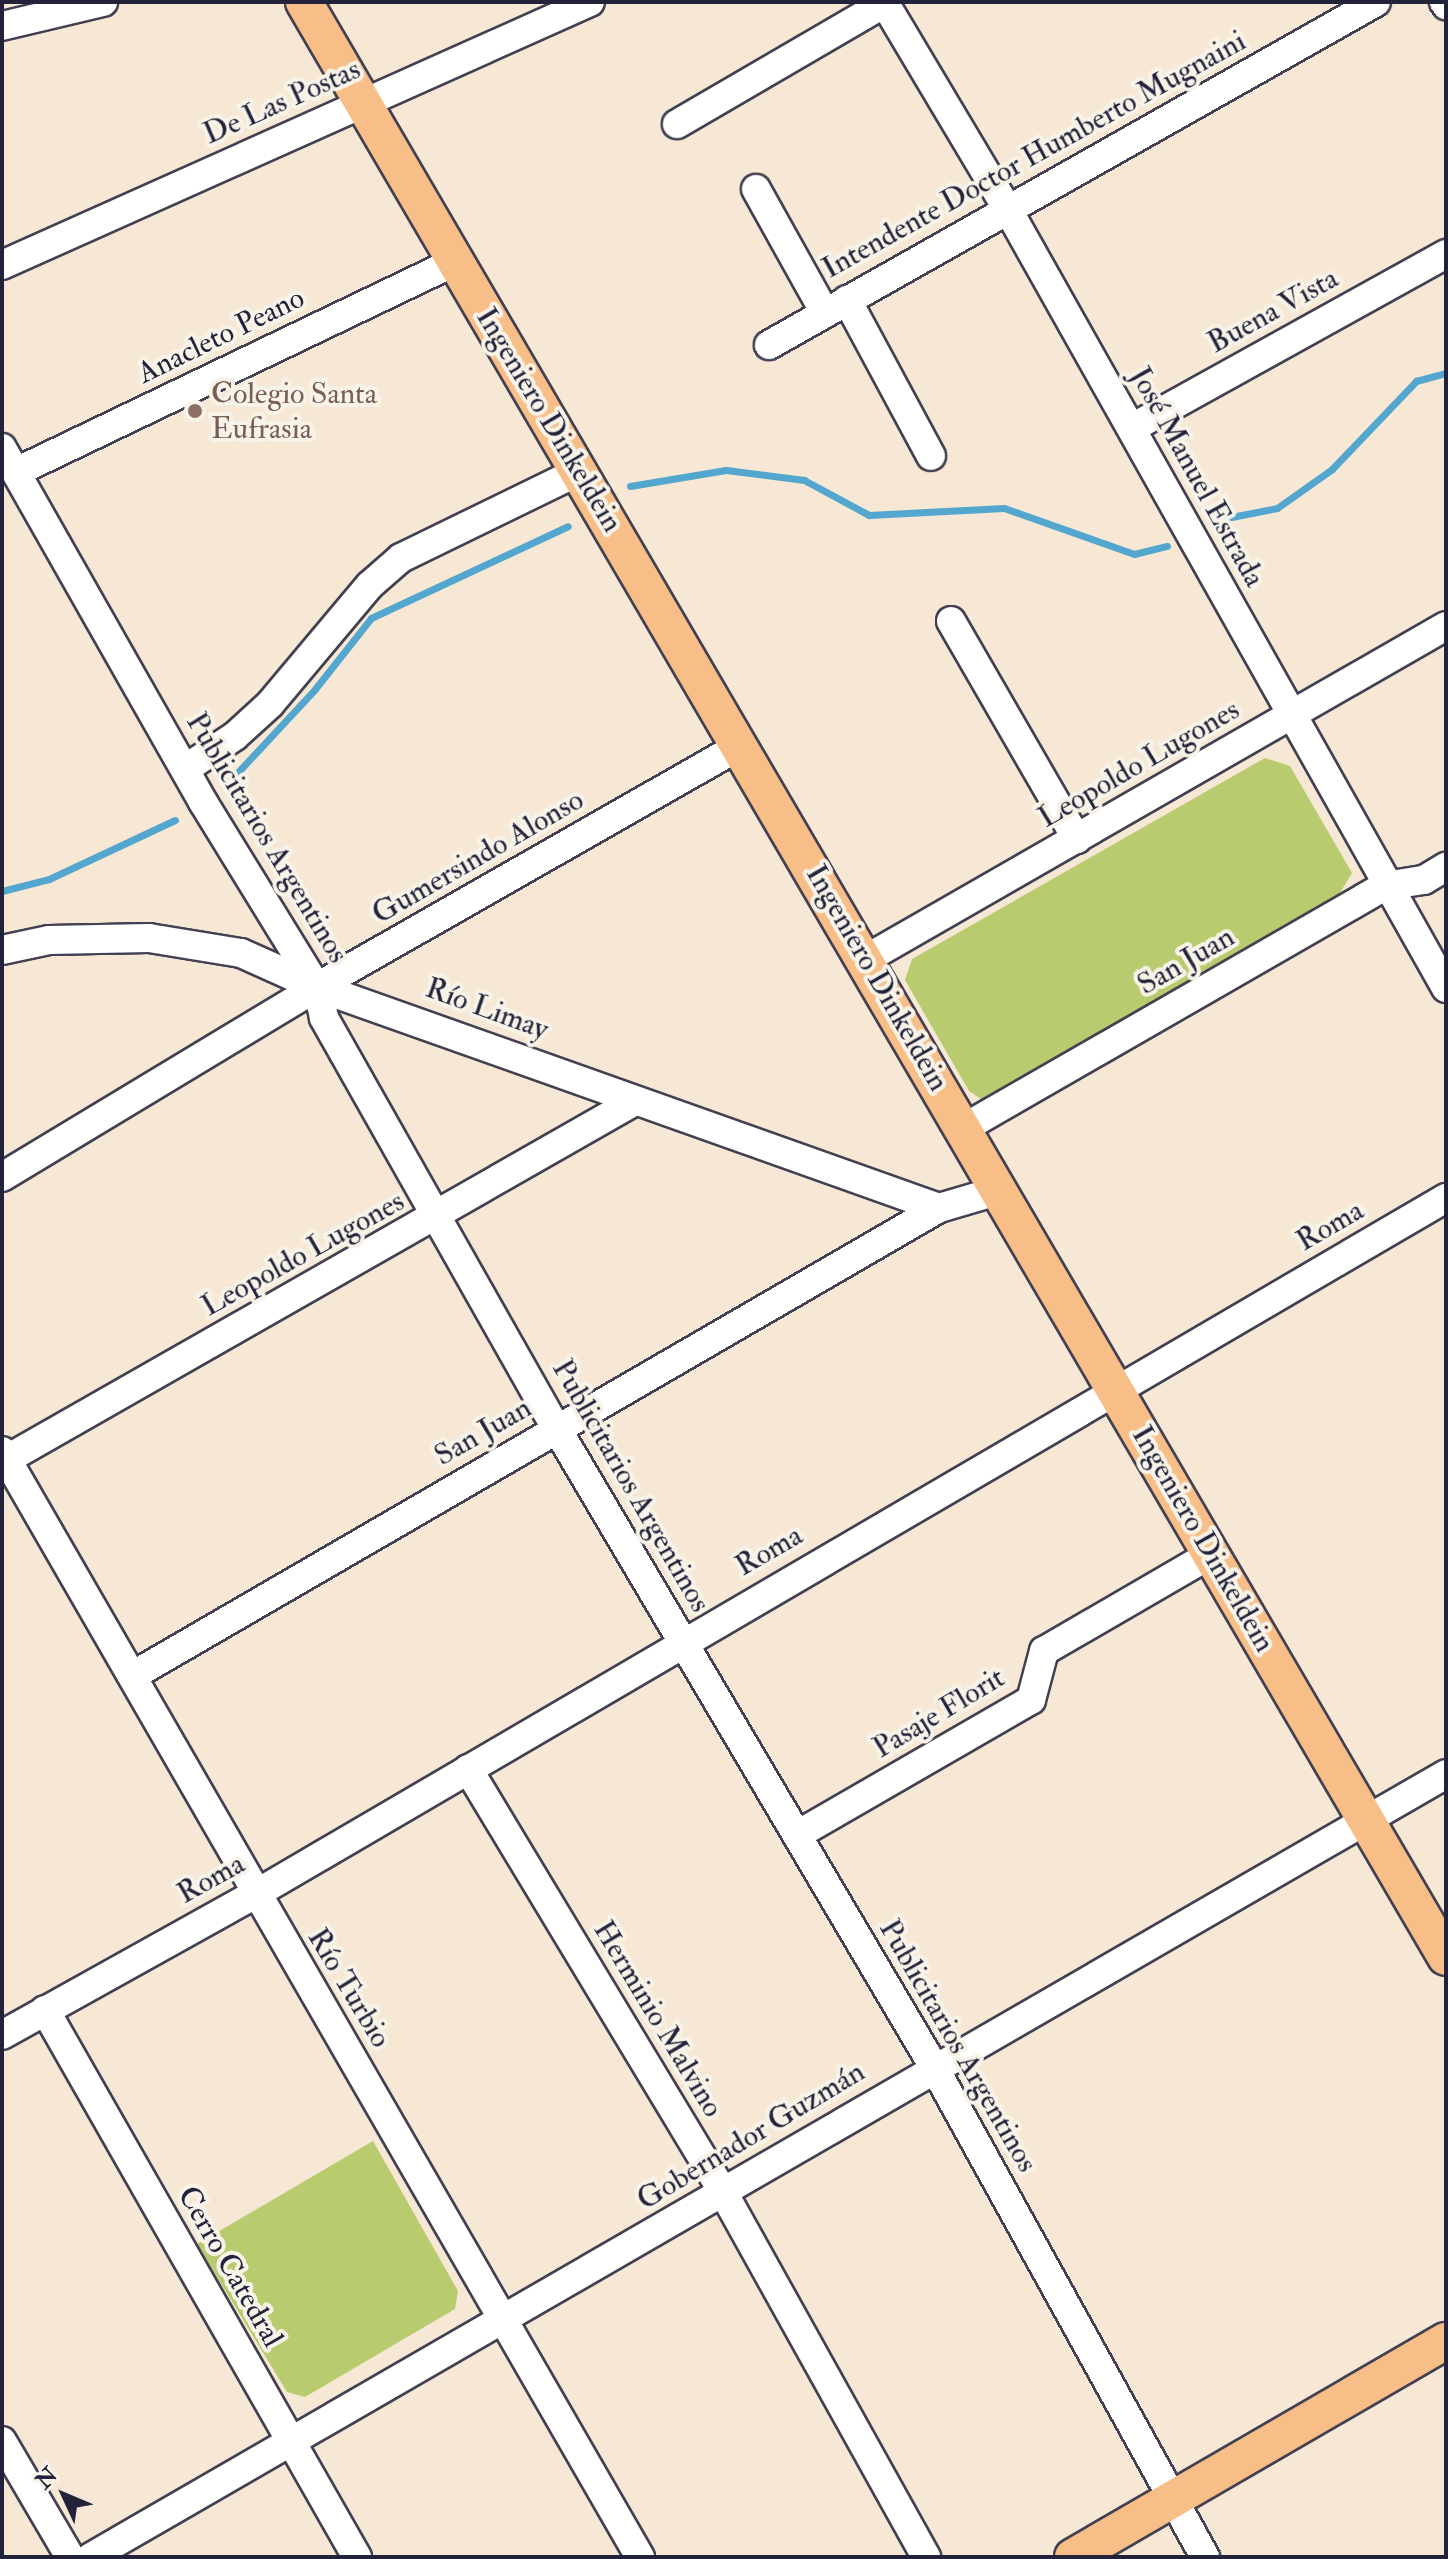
<!DOCTYPE html>
<html>
<head>
<meta charset="utf-8">
<style>
  body { margin:0 }
  #map { position:relative; width:1448px; height:2559px; overflow:hidden; background:#f6e8d5; font-family:"IM FELL Double Pica",serif }
  div>[style] { position:absolute }
  [style*='--x'] { left:calc(var(--x)*1px); top:calc(var(--y)*1px); width:calc(var(--w)*1px); rotate:calc(var(--a)*1deg) }
  .green>* { inset:0; background:#b8cb6e }
  .stream>* { height:7px; margin:-3.5px; padding:0 3.5px; transform-origin:3.5px; border-radius:3.5px; background:#53a6ce }
  .roads { filter:drop-shadow(2px 0 #424052) drop-shadow(-2px 0 #424052) drop-shadow(0 2px #424052) drop-shadow(0 -2px #424052) }
  .minor>* { height:28px; margin:-14px; padding:0 14px; transform-origin:14px; border-radius:14px; background:#fff }
  .major>* { height:36px; margin:-18px; padding:0 18px; transform-origin:18px; border-radius:18px; background:#f7be88 }
  .dots>* { width:22px; height:22px; translate:-50% -50%; box-sizing:border-box; border:4px solid #f7f3e8; border-radius:50% }
  span { translate:-50% -50%; white-space:nowrap; text-align:center; line-height:1.15; -webkit-text-stroke:8px #f7f3e8; paint-order:stroke }
  .street-label { font-size:30px; color:#22223b }
  .education-label { font-size:30px; color:#785e54 }
  .left { translate:0 -50%; text-align:left }
  .frame { position:absolute; inset:0; border:4px solid #22223b; pointer-events:none }
  .north { position:absolute; left:24px; top:2455px; width:80px; height:80px; -webkit-text-stroke:6px #f7f3e8; paint-order:stroke; rotate:314deg; font-size:22px; font-weight:700; line-height:32px; text-align:center; color:#22223b }
  .north::after { content:''; display:block; margin:auto; width:28px; height:36px; background:#22223b; clip-path:polygon(50% 0,100% 100%,50% 72%,0 100%) }
</style>
</head>
<body>
<div id="map">
  <div class="green">
    <div style="clip-path:polygon(1265px 758px,1290px 766px,1352px 873px,1338px 896px,984px 1101px,969px 1091px,905px 980px,912px 959px)"></div>
    <div style="clip-path:polygon(373px 2141px,458px 2291px,455px 2309px,305px 2397px,287px 2392px,197px 2244px)"></div>
  </div>
  <div class="stream">
    <div style="--x:630;--y:486;--w:97;--a:-9.5"></div>
    <div style="--x:726;--y:470;--w:79;--a:7.3"></div>
    <div style="--x:804;--y:480;--w:74;--a:28.3"></div>
    <div style="--x:869;--y:515;--w:135;--a:-3"></div>
    <div style="--x:1004;--y:508;--w:138;--a:19.5"></div>
    <div style="--x:1134;--y:554;--w:34;--a:-14"></div>
    <div style="--x:1211;--y:521;--w:67;--a:-11.1"></div>
    <div style="--x:1277;--y:508;--w:67;--a:-35.3"></div>
    <div style="--x:1332;--y:469;--w:122;--a:-46.3"></div>
    <div style="--x:1416;--y:381;--w:31;--a:-15"></div>
    <div style="--x:225;--y:786;--w:132;--a:-47.1"></div>
    <div style="--x:315;--y:689;--w:90;--a:-51.7"></div>
    <div style="--x:371;--y:618;--w:217;--a:-25"></div>
    <div style="--x:2;--y:891;--w:49;--a:-14.3"></div>
    <div style="--x:49;--y:879;--w:139;--a:-25.1"></div>
  </div>
  <div class="roads">
    <div class="minor">
      <div style="--x:884;--y:2;--w:240;--a:59.2"></div>
      <div style="--x:1007;--y:208;--w:895;--a:60.63"></div>
      <div style="--x:1444;--y:2;--w:4;--a:56"></div>
      <div style="--x:2;--y:26;--w:104;--a:-13.4"></div>
      <div style="--x:677;--y:124;--w:241;--a:-30.2"></div>
      <div style="--x:756;--y:189;--w:142;--a:60.9"></div>
      <div style="--x:2;--y:265;--w:644;--a:-24.1"></div>
      <div style="--x:847;--y:300;--w:177;--a:61.7"></div>
      <div style="--x:769;--y:345;--w:697;--a:-29.47"></div>
      <div style="--x:1132;--y:428;--w:359;--a:-29"></div>
      <div style="--x:2;--y:448;--w:407;--a:60.4"></div>
      <div style="--x:203;--y:802;--w:217;--a:58.4"></div>
      <div style="--x:317;--y:987;--w:32;--a:77"></div>
      <div style="--x:324;--y:1018;--w:472;--a:60.5"></div>
      <div style="--x:557;--y:1429;--w:741;--a:59.42"></div>
      <div style="--x:934;--y:2067;--w:560;--a:61.05"></div>
      <div style="--x:16;--y:472;--w:487;--a:-25.6"></div>
      <div style="--x:951;--y:621;--w:252;--a:60"></div>
      <div style="--x:185;--y:769;--w:60;--a:-33.4"></div>
      <div style="--x:235;--y:736;--w:47;--a:-42.4"></div>
      <div style="--x:270;--y:704;--w:155;--a:-50"></div>
      <div style="--x:370;--y:585;--w:41;--a:-41.1"></div>
      <div style="--x:401;--y:558;--w:198;--a:-26"></div>
      <div style="--x:2;--y:950;--w:48;--a:-12"></div>
      <div style="--x:49;--y:940;--w:100;--a:-1.1"></div>
      <div style="--x:149;--y:938;--w:93;--a:9.3"></div>
      <div style="--x:241;--y:953;--w:83;--a:24.1"></div>
      <div style="--x:317;--y:987;--w:660;--a:19.56"></div>
      <div style="--x:866;--y:959;--w:669;--a:-29.86"></div>
      <div style="--x:964;--y:1128;--w:486;--a:-29.9"></div>
      <div style="--x:1385;--y:886;--w:39;--a:-9"></div>
      <div style="--x:1424;--y:880;--w:26;--a:-31"></div>
      <div style="--x:2;--y:1177;--w:368;--a:-31.1"></div>
      <div style="--x:317;--y:987;--w:489;--a:-29.7"></div>
      <div style="--x:2;--y:1451;--w:1277;--a:60.02"></div>
      <div style="--x:2;--y:1462;--w:729;--a:-29.7"></div>
      <div style="--x:132;--y:1676;--w:933;--a:-30.11"></div>
      <div style="--x:939;--y:1208;--w:64;--a:-16.4"></div>
      <div style="--x:468;--y:1769;--w:494;--a:58.9"></div>
      <div style="--x:723;--y:2192;--w:418;--a:60.9"></div>
      <div style="--x:797;--y:1835;--w:270;--a:-30"></div>
      <div style="--x:1031;--y:1700;--w:51;--a:-75.1"></div>
      <div style="--x:1044;--y:1651;--w:193;--a:-30.1"></div>
      <div style="--x:45;--y:2010;--w:630;--a:60.3"></div>
      <div style="--x:2;--y:2035;--w:288;--a:-29.1"></div>
      <div style="--x:254;--y:1895;--w:1381;--a:-30.32"></div>
      <div style="--x:2;--y:2441;--w:134;--a:59.6"></div>
      <div style="--x:91;--y:2557;--w:1565;--a:-30.02"></div>
    </div>
    <div class="major">
      <div style="--x:304;--y:2;--w:2264;--a:59.71"></div>
      <div style="--x:1073;--y:2557;--w:431;--a:-30.1"></div>
    </div>
  </div>
  <div class="dots">
    <div style="left:195px;top:411px;background:#8d6e63"></div>
  </div>
  <div class="street-label">
    <span style="left:282px;top:102px;rotate:-24deg">De Las Postas</span>
    <span style="left:1034px;top:155px;rotate:-29deg">Intendente Doctor Humberto Mugnaini</span>
    <span style="left:1273px;top:311px;rotate:-29deg">Buena Vista</span>
    <span style="left:221px;top:336px;rotate:-26deg">Anacleto Peano</span>
    <span style="left:549px;top:420px;rotate:59deg">Ingeniero Dinkeldein</span>
    <span style="left:1197px;top:477px;rotate:61deg">José Manuel Estrada</span>
    <span style="left:1139px;top:764px;rotate:-30deg">Leopoldo Lugones</span>
    <span style="left:267px;top:838px;rotate:59deg">Publicitarios Argentinos</span>
    <span style="left:478px;top:857px;rotate:-30deg">Gumersindo Alonso</span>
    <span style="left:1186px;top:961px;rotate:-30deg">San Juan</span>
    <span style="left:877px;top:978px;rotate:60deg">Ingeniero Dinkeldein</span>
    <span style="left:487px;top:1009px;rotate:20deg">Río Limay</span>
    <span style="left:1330px;top:1226px;rotate:-30deg">Roma</span>
    <span style="left:303px;top:1254px;rotate:-29deg">Leopoldo Lugones</span>
    <span style="left:483px;top:1432px;rotate:-30deg">San Juan</span>
    <span style="left:631px;top:1486px;rotate:60deg">Publicitarios Argentinos</span>
    <span style="left:1203px;top:1539px;rotate:60deg">Ingeniero Dinkeldein</span>
    <span style="left:769px;top:1551px;rotate:-30deg">Roma</span>
    <span style="left:939px;top:1713px;rotate:-31deg">Pasaje Florit</span>
    <span style="left:211px;top:1879px;rotate:-29deg">Roma</span>
    <span style="left:349px;top:1988px;rotate:59deg">Río Turbio</span>
    <span style="left:658px;top:2019px;rotate:59deg">Herminio Malvino</span>
    <span style="left:958px;top:2046px;rotate:60deg">Publicitarios Argentinos</span>
    <span style="left:751px;top:2136px;rotate:-31deg">Gobernador Guzmán</span>
    <span style="left:230px;top:2267px;rotate:60deg">Cerro Catedral</span>
  </div>
  <div class="education-label">
    <span class="left" style="left:211px;top:411px">Colegio Santa<br>Eufrasia</span>
  </div>
  <div class="frame"></div>
  <div class="north">N</div>
</div>
</body>
</html>
